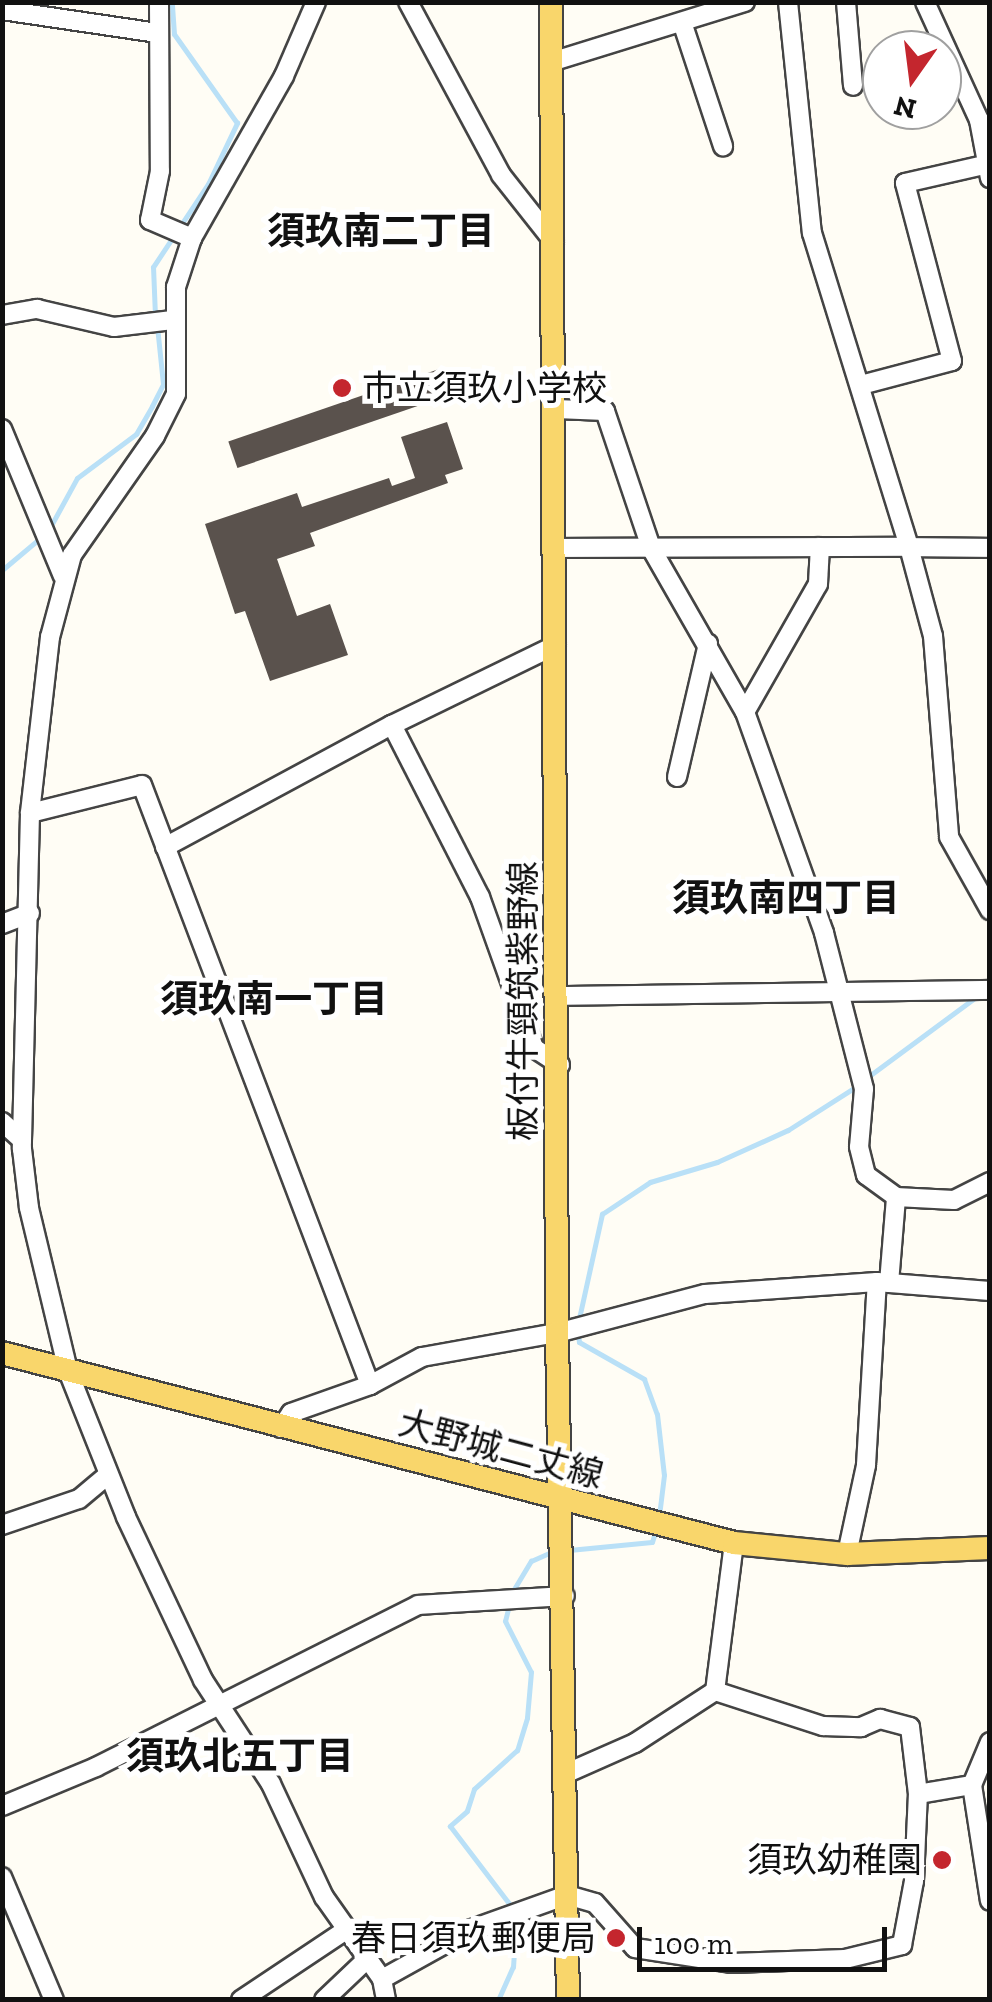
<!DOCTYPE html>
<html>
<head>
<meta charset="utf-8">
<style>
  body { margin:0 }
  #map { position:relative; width:992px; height:2002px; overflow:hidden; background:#fffdf5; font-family:"Zilla Slab","Noto Sans JP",serif }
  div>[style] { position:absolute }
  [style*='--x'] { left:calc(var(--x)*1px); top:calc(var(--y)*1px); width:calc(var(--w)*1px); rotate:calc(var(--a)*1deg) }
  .stream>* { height:5px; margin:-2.5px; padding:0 2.5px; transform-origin:2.5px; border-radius:2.5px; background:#b9e0f7 }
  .building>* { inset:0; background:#5a524d; transform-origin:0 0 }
  .roads { filter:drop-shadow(2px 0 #444) drop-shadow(-2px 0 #444) drop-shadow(0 2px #444) drop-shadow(0 -2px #444) }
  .minor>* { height:18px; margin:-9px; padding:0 9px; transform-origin:9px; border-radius:9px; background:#fff }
  .major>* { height:22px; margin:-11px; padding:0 11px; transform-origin:11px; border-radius:11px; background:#f9d66b }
  .dots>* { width:28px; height:28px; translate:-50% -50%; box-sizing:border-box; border:5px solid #fff; border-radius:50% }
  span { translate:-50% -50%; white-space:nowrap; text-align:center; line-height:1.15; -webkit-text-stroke:10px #fff; paint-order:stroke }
  .poi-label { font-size:35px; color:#111 }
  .left { translate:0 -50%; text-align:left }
  .right { translate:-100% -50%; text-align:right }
  .street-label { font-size:35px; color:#111 }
  .neighbourhood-label { font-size:38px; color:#111; font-weight:700 }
  .frame { position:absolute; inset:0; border:5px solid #111; pointer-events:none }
  .north { position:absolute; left:862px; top:30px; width:100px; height:100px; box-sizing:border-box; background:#fff; border:2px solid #a0a0a0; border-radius:50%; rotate:194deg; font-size:28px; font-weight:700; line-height:40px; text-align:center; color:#111 }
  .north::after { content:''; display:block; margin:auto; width:35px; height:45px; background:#c4262e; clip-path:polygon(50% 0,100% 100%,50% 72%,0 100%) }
  .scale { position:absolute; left:637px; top:1927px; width:250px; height:45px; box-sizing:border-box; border:5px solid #111; border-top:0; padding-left:12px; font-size:30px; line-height:35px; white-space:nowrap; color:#111; -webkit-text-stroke:8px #fff; paint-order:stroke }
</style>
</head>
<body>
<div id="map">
  <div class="stream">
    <div style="--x:155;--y:316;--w:49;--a:-92.3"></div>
    <div style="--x:153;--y:267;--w:100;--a:-56.5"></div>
    <div style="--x:208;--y:184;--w:68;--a:-64.6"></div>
    <div style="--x:237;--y:123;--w:109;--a:-125.3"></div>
    <div style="--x:174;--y:34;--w:32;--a:-94"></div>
    <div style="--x:48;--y:531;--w:60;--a:-61.3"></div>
    <div style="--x:77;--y:478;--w:74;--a:-36.7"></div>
    <div style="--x:136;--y:434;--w:32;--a:-60"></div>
    <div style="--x:152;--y:406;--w:25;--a:-63"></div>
    <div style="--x:163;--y:384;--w:58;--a:-95.9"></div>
    <div style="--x:2;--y:570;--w:50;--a:-40.1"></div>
    <div style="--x:865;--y:1079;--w:138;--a:-36.5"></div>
    <div style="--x:578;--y:1323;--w:112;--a:-77.6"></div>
    <div style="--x:602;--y:1214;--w:58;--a:-33.7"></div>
    <div style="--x:650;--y:1182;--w:70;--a:-16.6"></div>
    <div style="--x:717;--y:1162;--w:78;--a:-24.3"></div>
    <div style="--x:788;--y:1130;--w:82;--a:-32.5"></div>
    <div style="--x:578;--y:1334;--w:8;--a:83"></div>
    <div style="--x:579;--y:1342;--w:75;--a:29.6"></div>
    <div style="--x:644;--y:1379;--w:37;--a:70"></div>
    <div style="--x:657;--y:1414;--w:61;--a:83.5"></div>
    <div style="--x:664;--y:1475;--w:41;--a:97"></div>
    <div style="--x:569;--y:1550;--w:83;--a:-5.5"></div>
    <div style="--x:652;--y:1542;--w:10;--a:-73"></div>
    <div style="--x:511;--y:1594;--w:39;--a:-59"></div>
    <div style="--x:531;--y:1561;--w:24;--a:-24"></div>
    <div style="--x:509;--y:1605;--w:16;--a:104"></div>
    <div style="--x:505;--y:1621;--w:57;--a:63"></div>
    <div style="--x:531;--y:1672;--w:46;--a:95"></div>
    <div style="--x:527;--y:1718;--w:34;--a:107"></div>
    <div style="--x:517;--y:1750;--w:58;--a:137.8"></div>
    <div style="--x:474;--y:1789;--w:23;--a:108"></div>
    <div style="--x:467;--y:1811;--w:23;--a:139"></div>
    <div style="--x:450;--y:1826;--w:106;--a:52.7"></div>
    <div style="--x:498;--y:2000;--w:36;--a:-66"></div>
    <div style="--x:513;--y:1967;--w:46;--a:-86.3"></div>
  </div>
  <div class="building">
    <div style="left:442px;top:368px;width:28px;height:226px;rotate:71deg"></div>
    <div style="clip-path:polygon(447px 422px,463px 469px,445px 475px,448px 483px,310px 533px,315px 546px,277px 559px,297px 616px,330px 604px,348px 655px,270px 681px,245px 611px,235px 614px,205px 524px,297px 493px,302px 507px,389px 478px,392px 486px,415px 478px,401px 437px)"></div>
  </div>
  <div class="roads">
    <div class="minor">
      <div style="--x:159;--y:2;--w:169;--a:89.7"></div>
      <div style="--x:160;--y:171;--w:50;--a:101.5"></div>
      <div style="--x:150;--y:220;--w:46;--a:23.2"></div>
      <div style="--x:192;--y:238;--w:52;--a:108.1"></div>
      <div style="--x:176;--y:287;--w:107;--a:90"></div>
      <div style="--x:176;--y:394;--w:47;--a:116.6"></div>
      <div style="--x:155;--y:436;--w:145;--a:124.9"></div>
      <div style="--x:72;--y:555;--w:85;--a:105"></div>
      <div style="--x:50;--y:637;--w:177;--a:96.5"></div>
      <div style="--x:30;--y:813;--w:336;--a:91.4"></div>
      <div style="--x:22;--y:1149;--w:59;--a:83.2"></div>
      <div style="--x:29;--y:1208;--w:168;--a:76.5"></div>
      <div style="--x:68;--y:1371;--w:157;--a:68.3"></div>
      <div style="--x:126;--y:1517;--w:180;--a:64.7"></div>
      <div style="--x:203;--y:1680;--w:124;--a:56.8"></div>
      <div style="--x:271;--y:1784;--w:125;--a:64.9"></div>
      <div style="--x:324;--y:1897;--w:100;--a:54.7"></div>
      <div style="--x:382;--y:1979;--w:21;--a:79"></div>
      <div style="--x:408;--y:2;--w:196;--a:61.7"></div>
      <div style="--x:501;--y:175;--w:85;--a:51.7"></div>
      <div style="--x:788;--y:2;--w:232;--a:84.1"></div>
      <div style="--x:812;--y:233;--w:329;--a:72.8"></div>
      <div style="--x:909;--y:547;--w:81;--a:0.7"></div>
      <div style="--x:846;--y:2;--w:84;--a:85.2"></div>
      <div style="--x:925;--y:2;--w:130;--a:65.4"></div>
      <div style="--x:979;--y:120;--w:59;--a:79.3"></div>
      <div style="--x:2;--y:10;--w:157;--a:8.4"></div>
      <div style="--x:682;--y:22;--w:131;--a:71.7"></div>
      <div style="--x:551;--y:62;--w:203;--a:-17.2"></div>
      <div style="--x:192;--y:238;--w:186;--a:-60.4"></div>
      <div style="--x:284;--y:76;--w:81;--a:-66.6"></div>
      <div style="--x:2;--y:315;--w:36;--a:-10"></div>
      <div style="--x:37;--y:309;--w:79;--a:13.2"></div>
      <div style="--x:114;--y:327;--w:59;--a:-6.8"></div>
      <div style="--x:861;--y:385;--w:94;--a:-14.8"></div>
      <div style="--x:952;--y:361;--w:184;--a:-104.8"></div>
      <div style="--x:905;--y:183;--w:81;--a:-12.8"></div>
      <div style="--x:556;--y:409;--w:49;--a:2.3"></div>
      <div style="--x:605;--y:411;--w:145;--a:71.4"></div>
      <div style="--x:651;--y:548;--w:189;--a:60.2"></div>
      <div style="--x:745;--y:712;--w:235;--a:70.3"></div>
      <div style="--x:824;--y:933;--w:161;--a:75.6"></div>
      <div style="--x:864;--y:1089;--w:58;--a:94.9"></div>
      <div style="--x:859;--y:1147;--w:29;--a:76"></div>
      <div style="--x:866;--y:1175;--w:37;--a:36"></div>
      <div style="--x:2;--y:429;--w:159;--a:67.5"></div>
      <div style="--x:556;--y:548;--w:353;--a:-0.2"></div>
      <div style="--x:909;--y:547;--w:92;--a:74.9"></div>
      <div style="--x:933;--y:636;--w:202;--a:85.4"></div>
      <div style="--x:949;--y:837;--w:84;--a:60.7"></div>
      <div style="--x:745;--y:712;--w:147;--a:-60.3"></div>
      <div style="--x:818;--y:584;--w:37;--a:-87"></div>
      <div style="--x:392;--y:725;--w:182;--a:-26"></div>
      <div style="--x:677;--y:777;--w:137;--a:-76.9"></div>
      <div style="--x:30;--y:813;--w:115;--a:-14"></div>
      <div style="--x:142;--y:785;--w:642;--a:69.19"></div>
      <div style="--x:370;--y:1385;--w:59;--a:-28.3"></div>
      <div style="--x:422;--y:1357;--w:137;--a:-10.1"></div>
      <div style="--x:557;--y:1333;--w:153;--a:-14.8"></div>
      <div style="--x:705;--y:1294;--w:172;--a:-4"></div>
      <div style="--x:877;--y:1282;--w:113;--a:4.6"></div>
      <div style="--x:165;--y:847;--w:258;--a:-28.3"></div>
      <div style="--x:392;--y:725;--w:193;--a:62.9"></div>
      <div style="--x:480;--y:897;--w:160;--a:70.3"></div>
      <div style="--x:534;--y:1048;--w:31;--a:33"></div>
      <div style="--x:2;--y:924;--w:30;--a:-21"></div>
      <div style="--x:558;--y:996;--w:432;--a:-0.8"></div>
      <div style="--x:2;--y:1122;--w:27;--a:42"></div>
      <div style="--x:889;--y:1283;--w:86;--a:-85.3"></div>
      <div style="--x:896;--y:1197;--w:58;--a:3"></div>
      <div style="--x:954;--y:1200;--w:40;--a:-26.6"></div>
      <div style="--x:281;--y:1428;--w:18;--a:-56"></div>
      <div style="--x:291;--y:1413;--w:84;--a:-19.5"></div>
      <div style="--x:2;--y:1525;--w:81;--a:-18.7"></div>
      <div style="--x:79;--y:1499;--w:38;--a:-40"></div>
      <div style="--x:734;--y:1543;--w:149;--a:97.3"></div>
      <div style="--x:715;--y:1691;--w:114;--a:18"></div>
      <div style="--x:823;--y:1726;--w:38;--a:2"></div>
      <div style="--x:861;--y:1727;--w:21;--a:-23"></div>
      <div style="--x:880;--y:1719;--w:31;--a:15"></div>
      <div style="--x:910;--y:1727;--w:67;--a:83.2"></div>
      <div style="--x:918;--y:1794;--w:55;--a:-9.5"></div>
      <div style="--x:847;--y:1554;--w:91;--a:-77.9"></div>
      <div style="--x:866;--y:1465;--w:183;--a:-86.6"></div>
      <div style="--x:990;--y:1742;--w:47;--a:112.7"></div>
      <div style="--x:972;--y:1785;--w:117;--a:81.2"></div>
      <div style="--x:567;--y:1773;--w:74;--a:-23.8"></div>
      <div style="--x:635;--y:1743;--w:95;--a:-33"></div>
      <div style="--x:2;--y:1806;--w:102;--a:-22.5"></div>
      <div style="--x:96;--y:1767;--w:360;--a:-26.7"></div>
      <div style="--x:418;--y:1605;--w:147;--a:-3.5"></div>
      <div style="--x:2;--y:1877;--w:134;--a:67.1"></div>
      <div style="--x:382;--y:1979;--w:103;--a:-29.1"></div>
      <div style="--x:472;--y:1929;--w:101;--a:-19.7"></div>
      <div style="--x:567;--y:1895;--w:29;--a:16"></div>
      <div style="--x:595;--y:1903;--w:60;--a:48.4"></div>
      <div style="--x:635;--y:1948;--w:98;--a:8.8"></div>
      <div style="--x:732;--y:1963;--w:113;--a:-2"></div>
      <div style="--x:845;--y:1959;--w:59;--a:-13.8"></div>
      <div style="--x:902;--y:1945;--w:65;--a:-79.4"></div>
      <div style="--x:914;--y:1881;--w:87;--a:-87.4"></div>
      <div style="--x:241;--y:2000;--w:123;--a:-33.7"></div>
      <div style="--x:324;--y:2000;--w:57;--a:-43.6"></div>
    </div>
    <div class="major">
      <div style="--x:551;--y:2;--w:1331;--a:89.74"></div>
      <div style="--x:557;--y:1333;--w:667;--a:89.06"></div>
      <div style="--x:2;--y:1353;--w:756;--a:14.55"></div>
      <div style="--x:734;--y:1543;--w:114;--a:5.6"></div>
      <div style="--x:847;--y:1554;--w:143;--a:-2.4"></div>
    </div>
  </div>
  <div class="dots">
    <div style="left:342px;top:388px;background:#c4262e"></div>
    <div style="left:942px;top:1860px;background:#c4262e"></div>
    <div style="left:616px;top:1938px;background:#c4262e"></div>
  </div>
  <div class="poi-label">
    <span class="left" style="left:362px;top:388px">市立須玖小学校</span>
    <span class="right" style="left:922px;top:1860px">須玖幼稚園</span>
    <span class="right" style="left:596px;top:1938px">春日須玖郵便局</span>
  </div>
  <div class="street-label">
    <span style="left:523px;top:1001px;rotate:-90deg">板付牛頸筑紫野線</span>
    <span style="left:501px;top:1449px;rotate:15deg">大野城二丈線</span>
  </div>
  <div class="neighbourhood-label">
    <span style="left:381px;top:232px">須玖南二丁目</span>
    <span style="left:786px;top:899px">須玖南四丁目</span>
    <span style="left:274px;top:1000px">須玖南一丁目</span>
    <span style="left:240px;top:1757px">須玖北五丁目</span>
  </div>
  <div class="frame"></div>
  <div class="north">N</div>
  <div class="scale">100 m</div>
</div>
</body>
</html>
